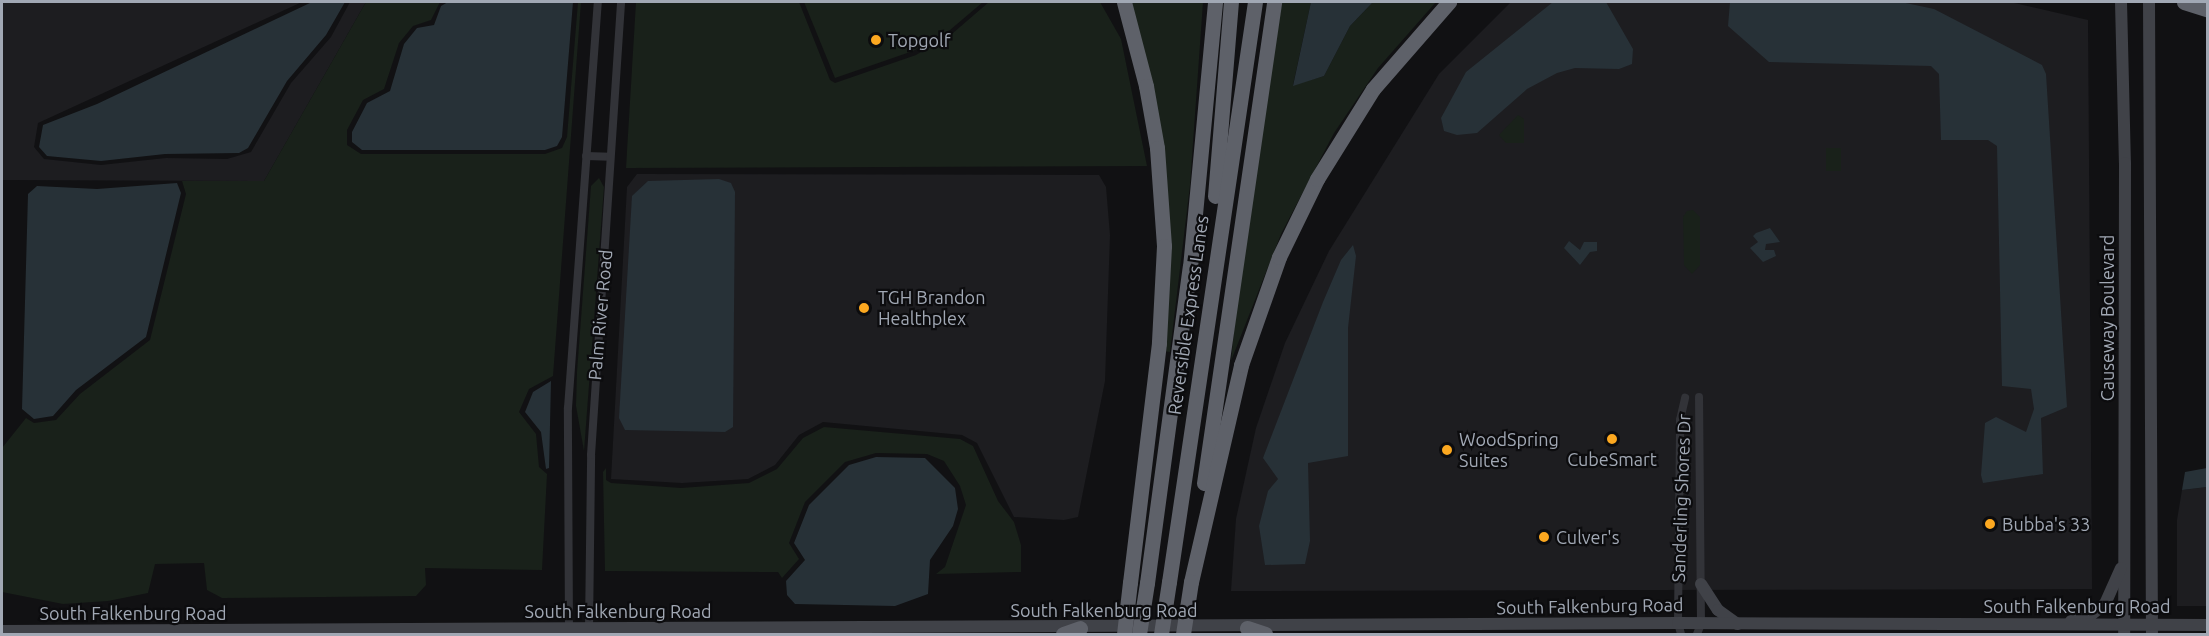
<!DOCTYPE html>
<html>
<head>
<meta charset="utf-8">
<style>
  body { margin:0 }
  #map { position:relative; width:2209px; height:636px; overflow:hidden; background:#111113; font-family:Ubuntu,sans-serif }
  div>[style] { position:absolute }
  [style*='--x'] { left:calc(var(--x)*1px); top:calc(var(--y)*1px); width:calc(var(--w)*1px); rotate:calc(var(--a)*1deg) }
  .built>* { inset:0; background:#1d1d20 }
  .green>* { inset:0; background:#19211a; transform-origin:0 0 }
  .water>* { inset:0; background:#273137 }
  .street>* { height:8px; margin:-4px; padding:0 4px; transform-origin:4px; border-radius:4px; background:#323338 }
  .secondary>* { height:12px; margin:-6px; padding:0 6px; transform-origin:6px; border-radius:6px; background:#404248 }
  .highway>* { height:15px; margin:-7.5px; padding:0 7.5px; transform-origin:7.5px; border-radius:7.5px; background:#5e6169 }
  .highway-bridge>* { height:15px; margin:-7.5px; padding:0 7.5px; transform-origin:7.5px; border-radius:7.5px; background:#5e6169 }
  .dots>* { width:16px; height:16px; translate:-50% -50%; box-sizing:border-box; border:3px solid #0c0c0e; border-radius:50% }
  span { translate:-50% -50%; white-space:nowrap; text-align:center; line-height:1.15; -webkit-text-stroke:4.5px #0c0c0e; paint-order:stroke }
  .poi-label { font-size:18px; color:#a1a8b4 }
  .left { translate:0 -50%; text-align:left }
  .street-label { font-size:18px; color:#a1a8b4 }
  .frame { position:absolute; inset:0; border:3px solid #a1a8b4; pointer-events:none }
</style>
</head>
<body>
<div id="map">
  <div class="built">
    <div style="clip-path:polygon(2px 2px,302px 2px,38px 123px,34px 147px,44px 159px,101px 165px,166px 158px,227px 159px,251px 152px,291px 83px,331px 37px,350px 2px,366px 2px,264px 181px,2px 180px)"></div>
    <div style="clip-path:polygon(1511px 2px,2010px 2px,2088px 20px,2092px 589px,1231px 591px,1236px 519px,1256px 428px,1285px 343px,1329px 251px,1439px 74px)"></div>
    <div style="clip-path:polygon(637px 174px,1099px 175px,1106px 187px,1110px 235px,1105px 381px,1078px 517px,1064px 520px,1014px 517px,977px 443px,962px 435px,823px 422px,799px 435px,775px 465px,748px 479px,682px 483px,611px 479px,627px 187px)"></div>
    <div style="clip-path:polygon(2207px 487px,2207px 606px,2177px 606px,2177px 520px,2182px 490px)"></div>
  </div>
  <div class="green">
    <div style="clip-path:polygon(366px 2px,440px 2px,431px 20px,413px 26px,399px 43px,384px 89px,363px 100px,347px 130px,347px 145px,361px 154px,545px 154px,562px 148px,567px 137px,578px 2px,581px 2px,553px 376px,529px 389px,519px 412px,536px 434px,539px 467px,547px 474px,542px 570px,425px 568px,426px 585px,416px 596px,222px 598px,207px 590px,204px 563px,155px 564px,148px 593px,108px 601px,63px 604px,2px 592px,2px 448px,26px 418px,34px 423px,56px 420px,80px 394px,150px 340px,186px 194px,182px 181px,264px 181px)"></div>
    <div style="clip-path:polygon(636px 2px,799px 2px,830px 80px,835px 83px,916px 55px,953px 33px,989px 2px,1100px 2px,1121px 39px,1147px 166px,626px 168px)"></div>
    <div style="clip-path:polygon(804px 2px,983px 2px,950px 30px,913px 51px,835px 78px)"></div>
    <div style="clip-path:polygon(1129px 2px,1203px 2px,1190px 185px,1170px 352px,1163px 351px,1168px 272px)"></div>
    <div style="clip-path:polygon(1282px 2px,1311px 2px,1293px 85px,1324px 76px,1350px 26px,1373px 2px,1436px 2px,1378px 68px,1334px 133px,1281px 234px,1231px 361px,1240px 270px)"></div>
    <div style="clip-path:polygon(1518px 115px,1524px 119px,1524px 143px,1506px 143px,1499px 135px)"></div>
    <div style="left:1826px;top:148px;width:15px;height:23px"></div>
    <div style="clip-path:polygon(599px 178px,604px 187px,584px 451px,576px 406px,577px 372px,591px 186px)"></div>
    <div style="clip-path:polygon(1693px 210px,1700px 217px,1700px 265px,1692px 274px,1684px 265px,1683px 217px,1687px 211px)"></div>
    <div style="clip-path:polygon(824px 427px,960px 439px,973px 446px,998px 501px,1014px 522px,1021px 545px,1021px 572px,936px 574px,945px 567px,966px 505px,960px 486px,944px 461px,927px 454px,876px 453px,845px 462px,805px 502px,789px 543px,799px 559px,782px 578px,778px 572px,605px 571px,603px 472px,606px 468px,606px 480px,611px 483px,681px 488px,749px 483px,777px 469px,803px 438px)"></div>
  </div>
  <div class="water">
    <div style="clip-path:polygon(312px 2px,345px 2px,326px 35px,287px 81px,248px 148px,239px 153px,165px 154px,101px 161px,47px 156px,39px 147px,43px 125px,97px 104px)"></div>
    <div style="clip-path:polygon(448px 2px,573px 2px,562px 137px,557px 146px,545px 150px,362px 150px,352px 142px,352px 132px,367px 103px,390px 91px,404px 44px,417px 28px,434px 25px,441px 6px)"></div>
    <div style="clip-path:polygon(1311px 2px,1373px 2px,1350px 26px,1324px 76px,1293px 86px)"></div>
    <div style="clip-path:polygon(1553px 2px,1606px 2px,1633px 49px,1632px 64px,1619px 69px,1575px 68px,1557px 73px,1527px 89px,1477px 133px,1457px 135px,1444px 131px,1441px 118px,1466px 72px)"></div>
    <div style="clip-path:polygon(1730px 2px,1901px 2px,1934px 9px,2042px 65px,2046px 74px,2067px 407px,2041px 418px,2043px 474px,1983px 483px,1981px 475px,1985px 423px,1996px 417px,2026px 432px,2034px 409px,2031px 389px,2002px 386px,1997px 146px,1988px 140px,1941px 140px,1939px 74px,1931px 66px,1769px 62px,1728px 26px)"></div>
    <div style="clip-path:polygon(719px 179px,731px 183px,735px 192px,733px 427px,725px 432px,625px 430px,619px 418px,632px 196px,648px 181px)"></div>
    <div style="clip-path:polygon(177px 183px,181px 193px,146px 337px,76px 390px,53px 416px,34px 419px,22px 409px,28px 194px,37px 186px,97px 189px)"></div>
    <div style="clip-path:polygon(1770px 228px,1780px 242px,1766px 244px,1765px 250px,1774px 250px,1776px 256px,1763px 262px,1750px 248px,1758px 242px,1753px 236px,1756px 233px)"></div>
    <div style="clip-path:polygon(1569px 241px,1580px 250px,1584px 242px,1597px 242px,1597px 251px,1590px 252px,1580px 265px,1564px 248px)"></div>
    <div style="clip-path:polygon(1353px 245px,1356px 256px,1348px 328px,1348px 456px,1308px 463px,1310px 541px,1305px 564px,1265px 565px,1259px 526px,1268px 491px,1278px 479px,1263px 458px,1323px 302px,1341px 260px)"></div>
    <div style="clip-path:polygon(551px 381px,549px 468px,546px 469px,541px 432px,525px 412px,533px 392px)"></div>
    <div style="clip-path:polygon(876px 457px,925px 458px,955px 488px,958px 509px,953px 526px,930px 560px,928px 594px,895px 606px,795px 604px,787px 595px,786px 581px,805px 560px,794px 543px,809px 505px,849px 465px)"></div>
    <div style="clip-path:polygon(2207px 468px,2207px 487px,2182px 490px,2185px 472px)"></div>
  </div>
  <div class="street">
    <div style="--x:586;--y:156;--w:24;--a:2"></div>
    <div style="--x:569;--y:629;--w:221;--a:-90.3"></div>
    <div style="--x:568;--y:408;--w:407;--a:-85.8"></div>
    <div style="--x:589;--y:629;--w:174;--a:-89.3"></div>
    <div style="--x:591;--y:455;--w:454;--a:-86.2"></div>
    <div style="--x:1681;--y:634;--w:11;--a:-105"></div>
    <div style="--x:1678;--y:623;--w:203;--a:-89.4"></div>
    <div style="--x:1680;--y:420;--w:23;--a:-77"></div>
    <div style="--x:1697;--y:634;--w:11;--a:-68"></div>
    <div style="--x:1701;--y:624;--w:227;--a:-90.5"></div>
  </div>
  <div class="secondary">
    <div style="--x:2121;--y:2;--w:161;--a:88.6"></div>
    <div style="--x:2125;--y:163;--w:470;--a:90.1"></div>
    <div style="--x:2149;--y:2;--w:632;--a:89.73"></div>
    <div style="--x:1701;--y:584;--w:31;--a:57"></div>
    <div style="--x:1718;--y:610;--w:24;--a:36"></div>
    <div style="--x:2071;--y:621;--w:22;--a:-18"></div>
    <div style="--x:2092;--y:614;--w:16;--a:-38"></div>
    <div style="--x:2105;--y:604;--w:39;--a:-66"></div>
    <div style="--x:2;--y:631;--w:1676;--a:-0.27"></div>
    <div style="--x:1678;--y:623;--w:530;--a:0.22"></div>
  </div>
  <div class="highway">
    <div style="--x:1124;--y:2;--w:87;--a:75.3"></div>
    <div style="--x:1146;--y:86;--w:63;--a:79.9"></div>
    <div style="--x:1157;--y:148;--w:98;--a:85.9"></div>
    <div style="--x:1164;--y:246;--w:97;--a:93"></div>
    <div style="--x:1159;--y:343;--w:241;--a:96.9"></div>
    <div style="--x:2184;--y:2;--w:25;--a:18"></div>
    <div style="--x:1215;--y:196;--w:195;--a:-85.3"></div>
    <div style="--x:1204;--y:483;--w:486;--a:-81.7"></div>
    <div style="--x:1169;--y:582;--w:586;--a:-81.57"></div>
    <div style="--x:1191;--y:582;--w:223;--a:-77"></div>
    <div style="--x:1241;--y:365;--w:114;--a:-70.6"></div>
    <div style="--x:1279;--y:257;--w:87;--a:-64"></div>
    <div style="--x:1317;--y:179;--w:106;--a:-58.1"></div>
    <div style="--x:1373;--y:89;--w:116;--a:-48.9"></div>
    <div style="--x:1147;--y:583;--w:319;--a:-82.3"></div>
    <div style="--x:1190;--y:267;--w:266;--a:-84.6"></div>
    <div style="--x:1247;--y:628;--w:19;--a:18"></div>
    <div style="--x:1063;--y:634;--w:18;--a:-19"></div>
  </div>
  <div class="highway-bridge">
    <div style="--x:1124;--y:634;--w:52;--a:-83.4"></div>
    <div style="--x:1139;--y:634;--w:52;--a:-81.1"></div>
    <div style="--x:1161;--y:634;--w:53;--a:-81.3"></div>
    <div style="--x:1183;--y:634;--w:53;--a:-81.3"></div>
  </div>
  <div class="dots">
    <div style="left:876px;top:40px;background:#fca820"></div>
    <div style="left:864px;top:308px;background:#fca820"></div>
    <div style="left:1612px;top:439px;background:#fca820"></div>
    <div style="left:1447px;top:450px;background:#fca820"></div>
    <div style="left:1990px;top:524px;background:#fca820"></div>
    <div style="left:1544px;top:537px;background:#fca820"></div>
  </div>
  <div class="poi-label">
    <span class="left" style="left:888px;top:40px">Topgolf</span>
    <span class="left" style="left:878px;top:308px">TGH Brandon<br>Healthplex</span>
    <span class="left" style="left:1459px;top:450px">WoodSpring<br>Suites</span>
    <span style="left:1612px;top:459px">CubeSmart</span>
    <span class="left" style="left:2002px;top:524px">Bubba's 33</span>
    <span class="left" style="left:1556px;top:537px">Culver's</span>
  </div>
  <div class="street-label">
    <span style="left:600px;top:315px;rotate:-85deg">Palm River Road</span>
    <span style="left:1188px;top:315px;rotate:-82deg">Reversible Express Lanes</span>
    <span style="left:2107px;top:318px;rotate:-90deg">Causeway Boulevard</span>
    <span style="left:1681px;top:498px;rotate:-88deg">Sanderling Shores Dr</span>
    <span style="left:1590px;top:606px;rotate:-1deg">South Falkenburg Road</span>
    <span style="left:2077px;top:606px">South Falkenburg Road</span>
    <span style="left:1104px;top:610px">South Falkenburg Road</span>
    <span style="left:618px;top:611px">South Falkenburg Road</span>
    <span style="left:133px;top:613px">South Falkenburg Road</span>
  </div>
  <div class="frame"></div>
</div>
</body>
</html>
